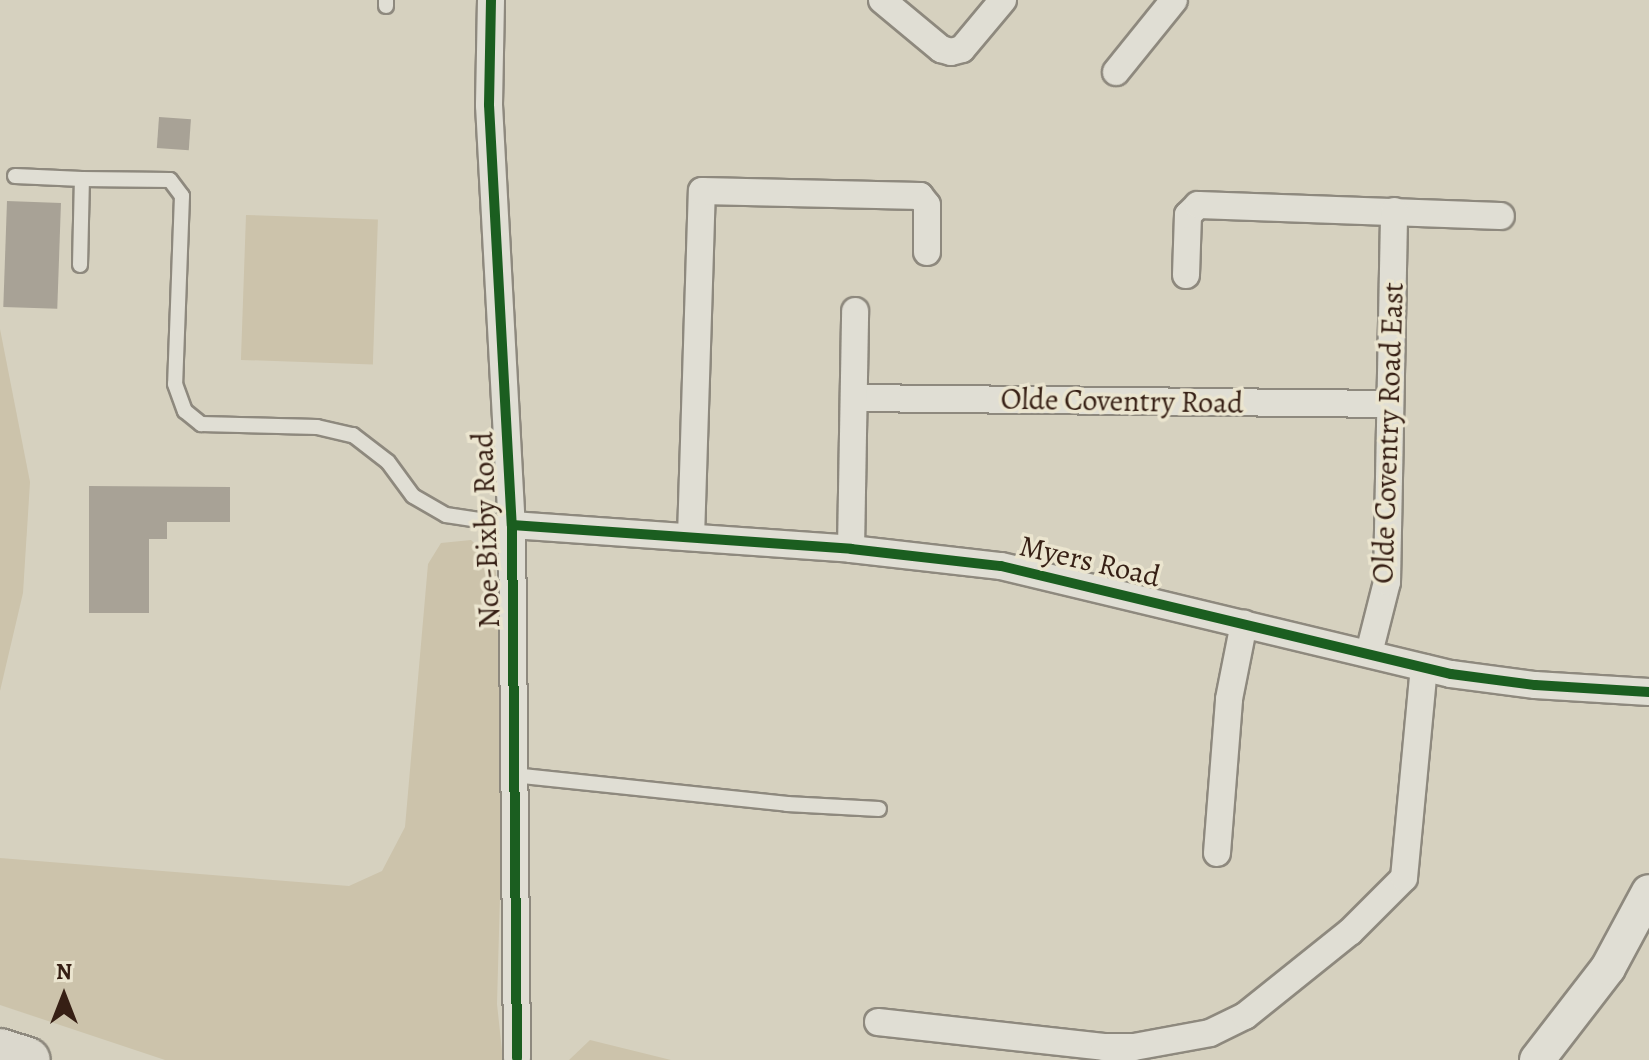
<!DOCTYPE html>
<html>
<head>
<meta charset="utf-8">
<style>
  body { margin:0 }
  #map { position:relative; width:1649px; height:1060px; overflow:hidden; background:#d6d1bf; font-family:Alegreya,serif }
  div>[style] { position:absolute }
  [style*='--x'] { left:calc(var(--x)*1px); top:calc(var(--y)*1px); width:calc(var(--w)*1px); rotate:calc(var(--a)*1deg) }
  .green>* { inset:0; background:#ccc3ab; transform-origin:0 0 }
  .building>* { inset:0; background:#a8a296; transform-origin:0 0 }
  .roads { filter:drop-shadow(2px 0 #8e897e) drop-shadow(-2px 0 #8e897e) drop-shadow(0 2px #8e897e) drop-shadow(0 -2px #8e897e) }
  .service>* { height:14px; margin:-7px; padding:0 7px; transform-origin:7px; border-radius:7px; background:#e0ded4 }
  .minor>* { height:26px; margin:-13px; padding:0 13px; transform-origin:13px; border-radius:13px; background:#e0ded4 }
  .tertiary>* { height:34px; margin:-17px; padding:0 17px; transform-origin:17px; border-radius:17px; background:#e0ded4 }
  .motorway>* { height:44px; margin:-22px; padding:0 22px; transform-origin:22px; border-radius:22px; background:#dbd8cd }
  .cycleway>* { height:10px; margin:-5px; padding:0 5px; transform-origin:5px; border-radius:5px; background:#1b5e20 }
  span { translate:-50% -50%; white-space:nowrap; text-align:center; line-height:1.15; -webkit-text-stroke:7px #ebe5cf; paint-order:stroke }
  .street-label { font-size:30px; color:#361f14 }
  .north { position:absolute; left:24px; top:956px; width:80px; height:80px; -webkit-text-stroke:6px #ebe5cf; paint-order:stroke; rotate:0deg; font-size:22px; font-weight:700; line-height:32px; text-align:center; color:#361f14 }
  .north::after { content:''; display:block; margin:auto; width:28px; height:36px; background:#361f14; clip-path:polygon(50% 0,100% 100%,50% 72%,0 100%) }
</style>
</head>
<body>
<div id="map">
  <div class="green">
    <div style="left:246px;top:215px;width:132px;height:145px;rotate:2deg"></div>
    <div style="clip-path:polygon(0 329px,30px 482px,23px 593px,0 691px)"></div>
    <div style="clip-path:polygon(471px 540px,495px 563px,506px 680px,497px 1004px,503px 1060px,165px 1060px,0 1005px,0 858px,349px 886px,382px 871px,405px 827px,428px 564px,441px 543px)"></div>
    <div style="clip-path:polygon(590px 1040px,671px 1060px,672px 1060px,569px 1060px)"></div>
  </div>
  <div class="building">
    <div style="left:159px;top:117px;width:32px;height:31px;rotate:4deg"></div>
    <div style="left:7px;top:201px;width:54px;height:106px;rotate:2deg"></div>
    <div style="clip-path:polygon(89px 486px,230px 487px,230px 522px,167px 522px,167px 539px,149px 539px,149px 613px,89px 613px)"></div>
  </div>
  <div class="roads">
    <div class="service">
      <div style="--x:386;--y:6;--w:6;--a:-90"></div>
      <div style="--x:15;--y:176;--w:67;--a:2.6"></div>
      <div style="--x:80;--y:265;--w:86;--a:-88.7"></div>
      <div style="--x:82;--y:179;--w:88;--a:0.7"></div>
      <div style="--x:170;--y:180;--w:20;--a:53"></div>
      <div style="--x:182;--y:196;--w:188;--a:92.1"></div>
      <div style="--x:175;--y:384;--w:29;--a:70"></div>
      <div style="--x:185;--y:411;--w:21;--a:39"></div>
      <div style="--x:201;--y:424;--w:116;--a:1.5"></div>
      <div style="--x:317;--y:427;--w:37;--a:13"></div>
      <div style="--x:353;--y:435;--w:44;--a:37.6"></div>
      <div style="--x:388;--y:462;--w:42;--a:53.7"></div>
      <div style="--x:413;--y:496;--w:38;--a:30"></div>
      <div style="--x:446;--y:515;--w:67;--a:8.6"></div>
      <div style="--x:513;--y:775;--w:276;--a:6"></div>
      <div style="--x:787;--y:804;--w:92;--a:3.1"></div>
    </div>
    <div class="minor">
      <div style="--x:491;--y:0;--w:105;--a:91.1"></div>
      <div style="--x:489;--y:105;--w:421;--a:86.9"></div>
      <div style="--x:512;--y:525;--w:533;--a:89.46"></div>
      <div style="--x:882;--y:0;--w:77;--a:39.7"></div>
      <div style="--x:941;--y:49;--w:10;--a:17"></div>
      <div style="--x:951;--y:52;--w:11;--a:-15"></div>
      <div style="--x:962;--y:49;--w:64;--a:-50.1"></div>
      <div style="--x:1116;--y:72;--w:92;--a:-51.1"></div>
      <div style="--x:1186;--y:275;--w:60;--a:-88.1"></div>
      <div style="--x:1188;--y:215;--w:14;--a:-45"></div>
      <div style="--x:1198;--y:205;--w:303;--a:2.1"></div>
      <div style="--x:854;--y:398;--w:536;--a:0.64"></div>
      <div style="--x:512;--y:525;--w:340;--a:4"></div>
      <div style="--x:851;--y:549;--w:151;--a:6.5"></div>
      <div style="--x:1001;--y:566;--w:463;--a:13.5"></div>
      <div style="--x:1451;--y:674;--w:85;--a:7.5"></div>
      <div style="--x:1535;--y:685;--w:114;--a:3.5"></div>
      <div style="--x:691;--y:537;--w:346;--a:-88.2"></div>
      <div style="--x:702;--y:191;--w:218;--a:1.3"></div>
      <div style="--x:920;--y:196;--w:11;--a:52"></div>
      <div style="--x:927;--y:205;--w:47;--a:90"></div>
      <div style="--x:851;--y:549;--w:238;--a:-89"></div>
      <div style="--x:1369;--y:653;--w:73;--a:-75.8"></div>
      <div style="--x:1387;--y:582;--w:371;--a:-88.9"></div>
      <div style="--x:1217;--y:853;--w:154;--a:-85.5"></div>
      <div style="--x:1229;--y:699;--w:77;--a:-78.8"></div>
      <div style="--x:878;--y:1022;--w:227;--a:6.3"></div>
      <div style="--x:1104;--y:1047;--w:30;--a:0"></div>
      <div style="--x:1134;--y:1047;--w:77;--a:-10.4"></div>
      <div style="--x:1210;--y:1033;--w:39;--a:-26"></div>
      <div style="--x:1245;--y:1016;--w:134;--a:-38.7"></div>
      <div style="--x:1350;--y:932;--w:76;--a:-45"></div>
      <div style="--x:1404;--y:878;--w:211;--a:-84.6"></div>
    </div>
    <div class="tertiary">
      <div style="--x:1537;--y:1060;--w:116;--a:-52.3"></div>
      <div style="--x:1608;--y:968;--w:86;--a:-61.7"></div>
    </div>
    <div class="motorway">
      <div style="--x:0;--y:1051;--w:29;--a:18"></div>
    </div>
  </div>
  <div class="cycleway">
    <div style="--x:491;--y:0;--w:105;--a:91.1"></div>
    <div style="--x:489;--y:105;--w:421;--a:86.9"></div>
    <div style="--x:512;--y:525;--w:533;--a:89.46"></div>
    <div style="--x:512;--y:525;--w:340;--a:4"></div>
    <div style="--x:851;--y:549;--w:151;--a:6.5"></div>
    <div style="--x:1001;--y:566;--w:463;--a:13.5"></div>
    <div style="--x:1451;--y:674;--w:85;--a:7.5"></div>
    <div style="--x:1535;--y:685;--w:114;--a:3.5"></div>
  </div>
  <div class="street-label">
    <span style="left:1122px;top:401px;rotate:1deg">Olde Coventry Road</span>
    <span style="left:1388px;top:433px;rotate:-88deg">Olde Coventry Road East</span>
    <span style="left:486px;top:530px;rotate:-92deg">Noe-Bixby Road</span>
    <span style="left:1090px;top:561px;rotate:13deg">Myers Road</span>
  </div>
  <div class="north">N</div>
</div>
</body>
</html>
